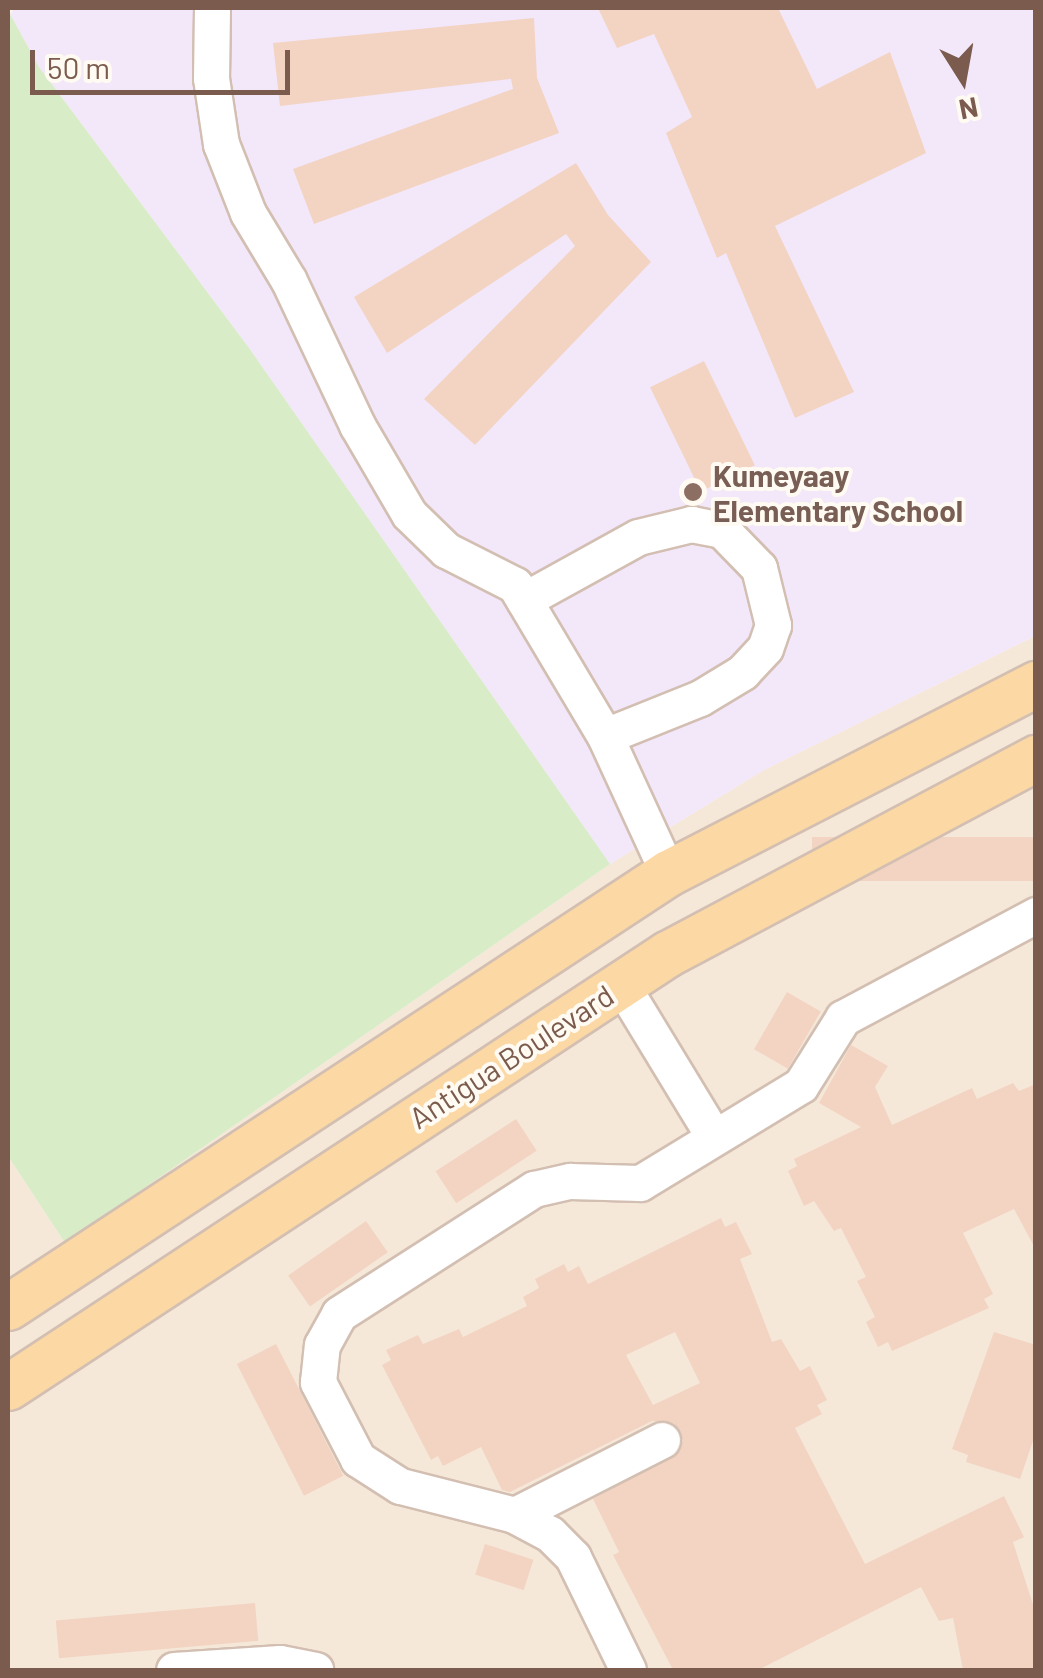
<!DOCTYPE html>
<html>
<head>
<meta charset="utf-8">
<style>
  body { margin:0 }
  #map { position:relative; width:1043px; height:1678px; overflow:hidden; background:#fdf6eb; font-family:Barlow,sans-serif }
  div>[style] { position:absolute }
  [style*='--x'] { left:calc(var(--x)*1px); top:calc(var(--y)*1px); width:calc(var(--w)*1px); rotate:calc(var(--a)*1deg) }
  .residential>* { inset:0; background:#f5e8d9 }
  .education>* { inset:0; background:#f3e7fa }
  .green>* { inset:0; background:#d8ecc8 }
  .building>* { inset:0; background:#f3d4c2; transform-origin:0 0 }
  .roads { filter:drop-shadow(2px 0 #d3bfb2) drop-shadow(-2px 0 #d3bfb2) drop-shadow(0 2px #d3bfb2) drop-shadow(0 -2px #d3bfb2) }
  .minor>* { height:35px; margin:-17.5px; padding:0 17.5px; transform-origin:17.5px; border-radius:17.5px; background:#fff }
  .major>* { height:45px; margin:-22.5px; padding:0 22.5px; transform-origin:22.5px; border-radius:22.5px; background:#fbd8a4 }
  .dots>* { width:28px; height:28px; translate:-50% -50%; box-sizing:border-box; border:5px solid #fffaf2; border-radius:50% }
  span { translate:-50% -50%; white-space:nowrap; text-align:center; line-height:1.15; -webkit-text-stroke:8px #fffaf2; paint-order:stroke }
  .education-label { font-size:30px; color:#785e54; font-weight:700 }
  .left { translate:0 -50%; text-align:left }
  .street-label { font-size:30px; color:#7a5b4d }
  .frame { position:absolute; inset:0; border:10px solid #7a5b4d; pointer-events:none }
  .north { position:absolute; left:913px; top:30px; width:100px; height:100px; -webkit-text-stroke:8px #fffaf2; paint-order:stroke; rotate:169deg; font-size:28px; font-weight:700; line-height:40px; text-align:center; color:#7a5b4d }
  .north::after { content:''; display:block; margin:auto; width:35px; height:45px; background:#7a5b4d; clip-path:polygon(50% 0,100% 100%,50% 72%,0 100%) }
  .scale { position:absolute; left:30px; top:50px; width:260px; height:45px; box-sizing:border-box; border:5px solid #7a5b4d; border-top:0; padding-left:12px; font-size:30px; line-height:35px; white-space:nowrap; color:#7a5b4d; -webkit-text-stroke:8px #fffaf2; paint-order:stroke }
</style>
</head>
<body>
<div id="map">
  <div class="residential">
    <div style="clip-path:polygon(1035px 636px,1035px 1670px,8px 1670px,8px 1156px,65px 1243px,610px 864px,764px 770px)"></div>
  </div>
  <div class="education">
    <div style="clip-path:polygon(15px 8px,1035px 8px,1035px 636px,764px 770px,610px 864px,249px 348px,39px 67px,10px 14px)"></div>
  </div>
  <div class="green">
    <div style="clip-path:polygon(10px 14px,39px 67px,249px 348px,610px 864px,65px 1243px,8px 1156px)"></div>
  </div>
  <div class="building">
    <div style="clip-path:polygon(598px 8px,778px 8px,817px 89px,890px 52px,926px 153px,775px 226px,854px 392px,795px 418px,726px 253px,717px 258px,666px 133px,692px 117px,654px 34px,617px 48px)"></div>
    <div style="clip-path:polygon(534px 18px,537px 78px,559px 133px,314px 224px,293px 169px,513px 89px,511px 79px,280px 106px,273px 43px)"></div>
    <div style="clip-path:polygon(576px 163px,608px 215px,651px 262px,475px 445px,424px 399px,575px 246px,566px 234px,387px 353px,354px 297px)"></div>
    <div style="left:704px;top:361px;width:116px;height:60px;rotate:64deg"></div>
    <div style="left:1036px;top:837px;width:44px;height:224px;rotate:90deg"></div>
    <div style="left:787px;top:992px;width:39px;height:66px;rotate:30deg"></div>
    <div style="clip-path:polygon(851px 1045px,888px 1066px,875px 1087px,892px 1125px,972px 1088px,977px 1099px,1013px 1083px,1019px 1091px,1036px 1084px,1036px 1250px,1014px 1209px,963px 1233px,993px 1294px,984px 1299px,989px 1308px,892px 1351px,888px 1342px,878px 1347px,866px 1322px,875px 1317px,857px 1281px,866px 1277px,841px 1228px,834px 1231px,814px 1201px,804px 1206px,788px 1171px,797px 1166px,794px 1159px,861px 1127px,819px 1103px)"></div>
    <div style="left:516px;top:1119px;width:38px;height:96px;rotate:57deg"></div>
    <div style="clip-path:polygon(evenodd,721px 1218px,725px 1227px,736px 1222px,752px 1254px,740px 1259px,772px 1342px,781px 1339px,800px 1371px,810px 1366px,827px 1400px,817px 1405px,822px 1414px,795px 1428px,865px 1564px,1004px 1496px,1024px 1537px,1013px 1542px,1036px 1614px,1036px 1670px,963px 1670px,953px 1618px,939px 1621px,921px 1587px,758px 1670px,673px 1670px,613px 1555px,619px 1552px,593px 1499px,679px 1452px,683px 1440px,674px 1423px,652px 1421px,510px 1492px,502px 1490px,481px 1447px,443px 1466px,438px 1456px,431px 1460px,382px 1365px,391px 1360px,386px 1350px,418px 1335px,423px 1344px,459px 1329px,463px 1337px,527px 1306px,523px 1297px,539px 1288px,535px 1279px,564px 1264px,568px 1272px,579px 1266px,588px 1284px,721px 1218px,675px 1332px,700px 1383px,653px 1405px,626px 1355px,675px 1332px)"></div>
    <div style="left:366px;top:1221px;width:38px;height:95px;rotate:55deg"></div>
    <div style="clip-path:polygon(994px 1332px,1036px 1345px,1036px 1432px,1020px 1479px,966px 1462px,968px 1455px,952px 1449px)"></div>
    <div style="left:276px;top:1344px;width:148px;height:44px;rotate:63deg"></div>
    <div style="left:485px;top:1544px;width:51px;height:32px;rotate:18deg"></div>
    <div style="left:255px;top:1603px;width:38px;height:200px;rotate:85deg"></div>
  </div>
  <div class="roads">
    <div class="minor">
      <div style="--x:212;--y:8;--w:70;--a:90.8"></div>
      <div style="--x:211;--y:78;--w:67;--a:81.4"></div>
      <div style="--x:221;--y:144;--w:74;--a:68.6"></div>
      <div style="--x:248;--y:213;--w:79;--a:58.9"></div>
      <div style="--x:289;--y:281;--w:159;--a:64.7"></div>
      <div style="--x:357;--y:425;--w:103;--a:59.7"></div>
      <div style="--x:409;--y:514;--w:52;--a:44.2"></div>
      <div style="--x:446;--y:550;--w:77;--a:26.9"></div>
      <div style="--x:515;--y:585;--w:176;--a:59.2"></div>
      <div style="--x:605;--y:736;--w:151;--a:65.3"></div>
      <div style="--x:524;--y:600;--w:130;--a:-28.9"></div>
      <div style="--x:638;--y:537;--w:55;--a:-13.8"></div>
      <div style="--x:691;--y:524;--w:32;--a:11"></div>
      <div style="--x:722;--y:530;--w:53;--a:45.8"></div>
      <div style="--x:759;--y:568;--w:59;--a:76.2"></div>
      <div style="--x:773;--y:625;--w:24;--a:109"></div>
      <div style="--x:765;--y:648;--w:33;--a:133"></div>
      <div style="--x:743;--y:672;--w:50;--a:148.8"></div>
      <div style="--x:700;--y:698;--w:102;--a:158.2"></div>
      <div style="--x:621;--y:984;--w:179;--a:58.7"></div>
      <div style="--x:515;--y:1515;--w:165;--a:-27"></div>
      <div style="--x:174;--y:1670;--w:106;--a:-3.8"></div>
      <div style="--x:280;--y:1663;--w:36;--a:11"></div>
      <div style="--x:628;--y:1670;--w:126;--a:-116"></div>
      <div style="--x:573;--y:1557;--w:33;--a:-135"></div>
      <div style="--x:550;--y:1534;--w:40;--a:-152"></div>
      <div style="--x:515;--y:1515;--w:119;--a:-165.8"></div>
      <div style="--x:400;--y:1486;--w:50;--a:-147.3"></div>
      <div style="--x:358;--y:1459;--w:87;--a:-117.5"></div>
      <div style="--x:318;--y:1382;--w:37;--a:-84"></div>
      <div style="--x:322;--y:1345;--w:35;--a:-61"></div>
      <div style="--x:339;--y:1314;--w:232;--a:-32.7"></div>
      <div style="--x:534;--y:1189;--w:37;--a:-13"></div>
      <div style="--x:570;--y:1181;--w:70;--a:1.6"></div>
      <div style="--x:640;--y:1183;--w:188;--a:-31.3"></div>
      <div style="--x:801;--y:1085;--w:79;--a:-57.9"></div>
      <div style="--x:843;--y:1018;--w:219;--a:-28.1"></div>
    </div>
    <div class="major">
      <div style="--x:8;--y:1307;--w:790;--a:-33.33"></div>
      <div style="--x:668;--y:873;--w:414;--a:-27.2"></div>
      <div style="--x:8;--y:1387;--w:789;--a:-33.31"></div>
      <div style="--x:667;--y:954;--w:418;--a:-28"></div>
    </div>
  </div>
  <div class="dots">
    <div style="left:693px;top:492px;background:#8d6e63"></div>
  </div>
  <div class="education-label">
    <span class="left" style="left:713px;top:492px">Kumeyaay<br>Elementary School</span>
  </div>
  <div class="street-label">
    <span style="left:511px;top:1056px;rotate:-33deg">Antigua Boulevard</span>
  </div>
  <div class="frame"></div>
  <div class="north">N</div>
  <div class="scale">50 m</div>
</div>
</body>
</html>
